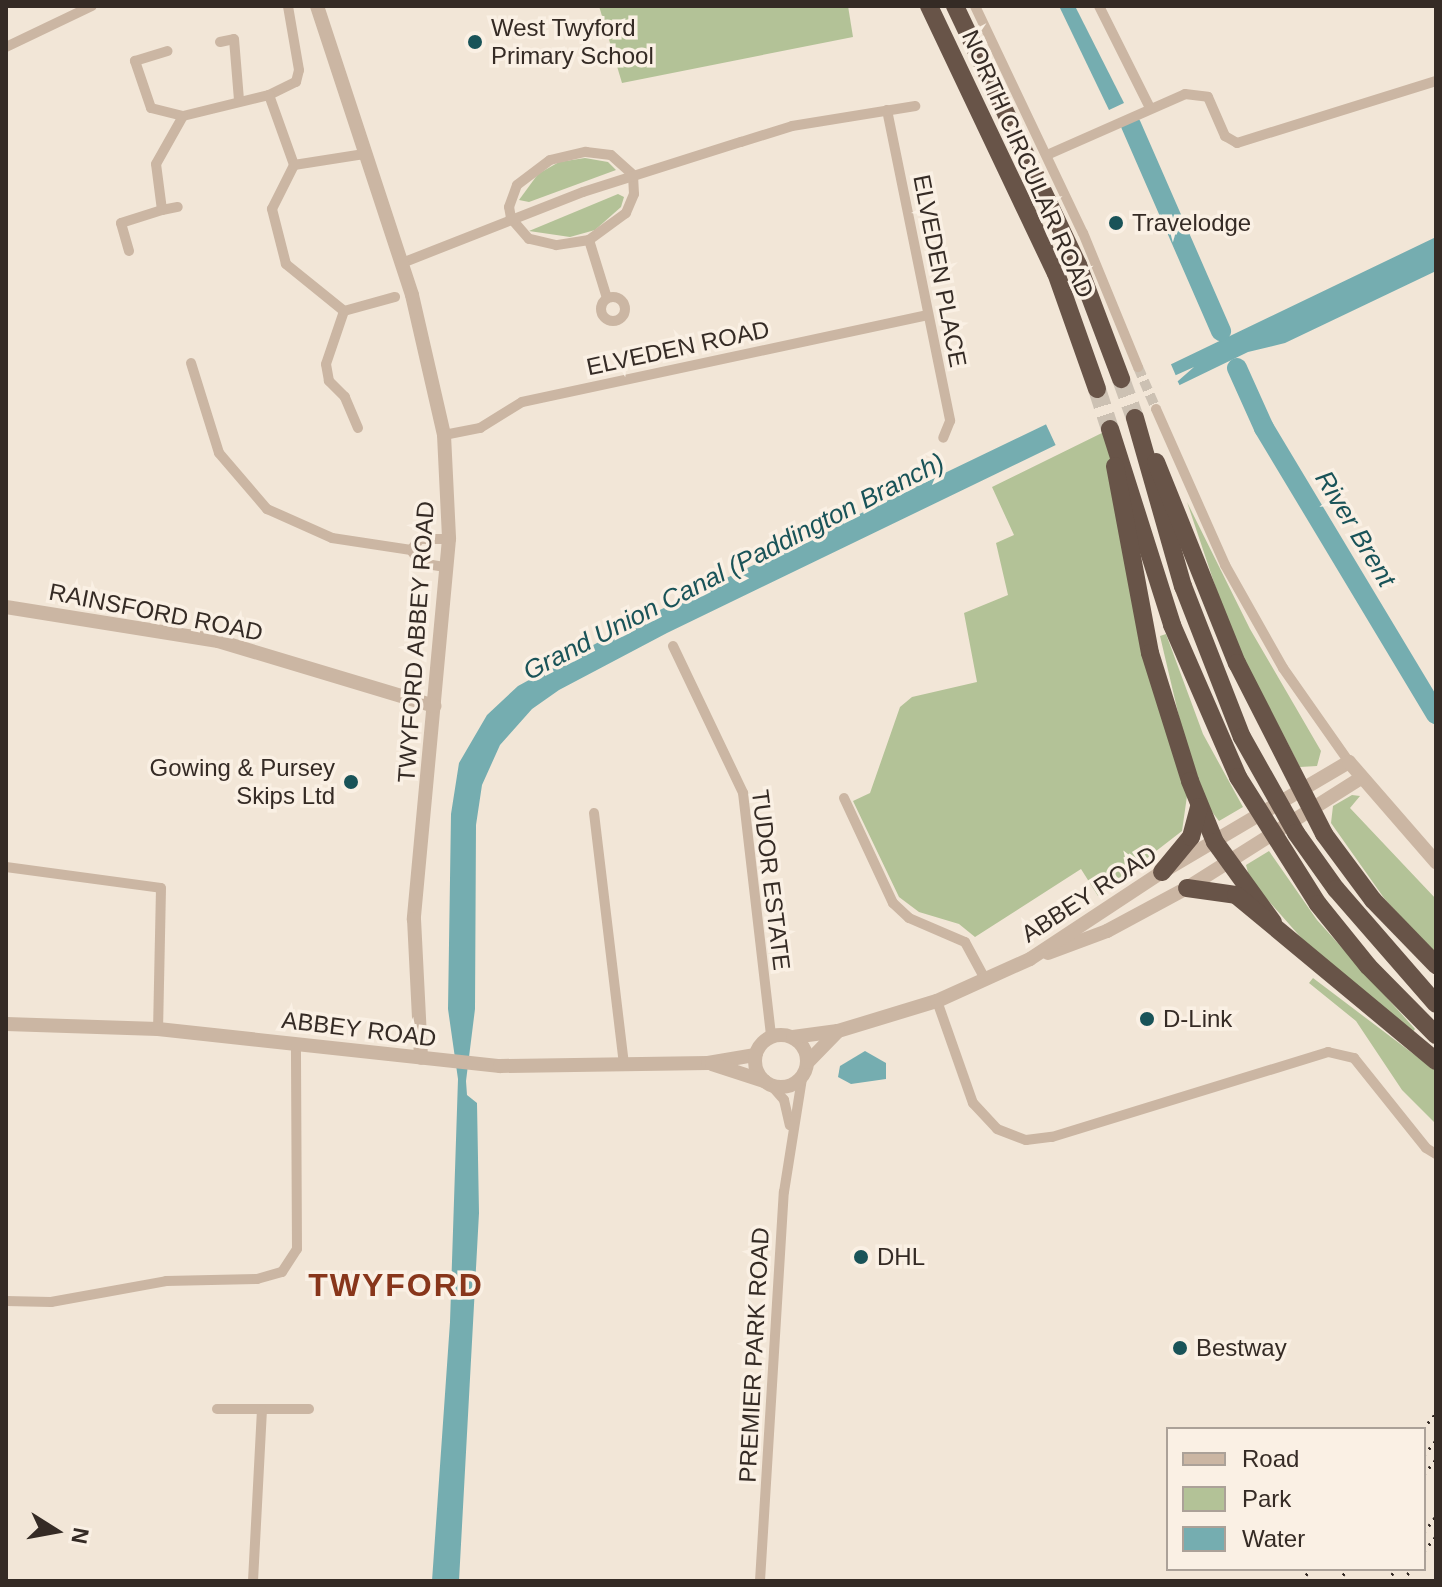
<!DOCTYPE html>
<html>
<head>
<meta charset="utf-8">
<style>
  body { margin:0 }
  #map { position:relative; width:1442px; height:1587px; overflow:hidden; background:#f2e6d7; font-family:Arial,sans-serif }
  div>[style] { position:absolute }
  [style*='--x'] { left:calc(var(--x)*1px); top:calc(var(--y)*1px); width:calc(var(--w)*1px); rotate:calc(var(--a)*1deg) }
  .green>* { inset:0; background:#b3c297 }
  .water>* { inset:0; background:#75adb0 }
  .pier>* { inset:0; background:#f2e6d7 }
  .river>* { height:20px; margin:-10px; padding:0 10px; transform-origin:10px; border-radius:10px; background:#75adb0 }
  .minor-tunnel>* { height:10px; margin-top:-5px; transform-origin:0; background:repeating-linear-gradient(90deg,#ccc1b3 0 10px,transparent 0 15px) }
  .trunk-tunnel>* { height:18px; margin-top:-9px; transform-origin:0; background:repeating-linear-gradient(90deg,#ccc1b3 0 18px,transparent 0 27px) }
  .minor>* { height:10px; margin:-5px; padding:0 5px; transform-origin:5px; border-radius:5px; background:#cbb6a3 }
  .minor>.ring { margin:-5px; padding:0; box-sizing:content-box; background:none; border:10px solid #cbb6a3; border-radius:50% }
  .tertiary>* { height:14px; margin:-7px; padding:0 7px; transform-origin:7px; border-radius:7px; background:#cbb6a3 }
  .tertiary>.ring { margin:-7px; padding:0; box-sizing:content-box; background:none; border:14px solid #cbb6a3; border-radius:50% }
  .trunk>* { height:18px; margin:-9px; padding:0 9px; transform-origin:9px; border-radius:9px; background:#685448 }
  .rail>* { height:3px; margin-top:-1.5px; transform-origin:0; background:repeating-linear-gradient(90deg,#352b25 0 2px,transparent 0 8px) }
  .dots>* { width:22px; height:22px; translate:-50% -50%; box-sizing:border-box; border:4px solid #faf0e4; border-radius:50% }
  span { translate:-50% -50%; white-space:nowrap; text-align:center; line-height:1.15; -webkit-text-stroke:7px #faf0e4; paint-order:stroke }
  .poi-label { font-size:24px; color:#352b25 }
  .left { translate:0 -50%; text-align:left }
  .right { translate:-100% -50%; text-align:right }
  .street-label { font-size:24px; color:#352b25 }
  .water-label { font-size:26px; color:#195358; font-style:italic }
  .district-label { font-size:32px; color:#88361b; font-weight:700; letter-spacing:2px }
  .frame { position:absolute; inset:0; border:8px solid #352b25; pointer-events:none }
  .legend { position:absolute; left:1166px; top:1427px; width:260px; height:144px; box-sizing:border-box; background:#faf0e4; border:2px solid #aba198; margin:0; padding:10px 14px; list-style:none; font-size:24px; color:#352b25 }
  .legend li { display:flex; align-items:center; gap:16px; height:40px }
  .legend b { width:40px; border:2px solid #aba198 }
  .north { position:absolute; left:16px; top:1491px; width:80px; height:80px; -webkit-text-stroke:6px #faf0e4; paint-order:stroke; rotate:101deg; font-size:22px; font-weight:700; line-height:32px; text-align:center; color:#352b25 }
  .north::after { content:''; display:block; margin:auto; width:28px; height:36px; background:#352b25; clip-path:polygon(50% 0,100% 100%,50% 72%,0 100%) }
</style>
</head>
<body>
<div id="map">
  <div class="green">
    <div style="clip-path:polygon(599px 6px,848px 6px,853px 37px,622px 83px)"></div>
    <div style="clip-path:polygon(585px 158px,608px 162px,616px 170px,529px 202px,519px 200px,538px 174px,559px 162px)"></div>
    <div style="clip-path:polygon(618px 194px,624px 197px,621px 207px,595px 230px,570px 237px,529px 231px)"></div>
    <div style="clip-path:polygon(1110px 429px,1121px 512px,1189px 782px,1182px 831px,1098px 896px,1081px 869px,975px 937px,959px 924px,919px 912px,899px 897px,853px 801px,870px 793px,900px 707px,912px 697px,977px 682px,964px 613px,1008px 595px,996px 543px,1014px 535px,992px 487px)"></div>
    <div style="clip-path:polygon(1187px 502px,1250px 629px,1321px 751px,1317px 766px,1300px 767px,1232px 636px)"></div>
    <div style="clip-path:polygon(1166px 634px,1203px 734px,1243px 807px,1219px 821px,1209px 808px,1184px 738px,1160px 636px)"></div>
    <div style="clip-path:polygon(1352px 795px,1360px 796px,1350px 808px,1436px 899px,1436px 957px,1384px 898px,1331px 823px,1333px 806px)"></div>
    <div style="clip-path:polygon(1269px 851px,1317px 920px,1415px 1029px,1412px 1033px,1304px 941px,1250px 880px,1246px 865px)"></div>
    <div style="clip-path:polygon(1313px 978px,1436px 1071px,1436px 1124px,1402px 1090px,1356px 1021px,1309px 983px)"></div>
  </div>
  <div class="water">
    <div style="clip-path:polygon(1059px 6px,1075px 6px,1124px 103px,1109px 110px)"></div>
    <div style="clip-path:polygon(evenodd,1436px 237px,1436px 271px,1285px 343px,1248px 352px,667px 633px,559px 690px,532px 709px,500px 745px,482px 785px,476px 825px,475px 1009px,466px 1081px,467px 1095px,477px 1103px,479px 1213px,459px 1581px,432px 1581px,450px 1322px,458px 1079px,448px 1009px,451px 814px,459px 763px,487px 715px,518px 686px,641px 619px,1436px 237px,1194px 367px,1178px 381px,1063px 434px,1054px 430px,1194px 367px)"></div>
    <div style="clip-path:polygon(865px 1051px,886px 1063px,886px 1079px,851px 1084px,838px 1077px,840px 1066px)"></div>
  </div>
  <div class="pier">
    <div style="clip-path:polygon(1170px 362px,1176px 376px,1060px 430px,1176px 378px,1183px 392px,1057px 448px,1044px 420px)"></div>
  </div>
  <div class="river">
    <div style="--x:1131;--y:125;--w:225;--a:66.4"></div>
    <div style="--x:1237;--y:368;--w:66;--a:65.8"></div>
    <div style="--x:1264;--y:428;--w:334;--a:59"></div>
  </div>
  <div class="minor-tunnel">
    <div style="--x:1138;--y:367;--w:46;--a:66.8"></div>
  </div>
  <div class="trunk-tunnel">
    <div style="--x:1121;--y:379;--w:41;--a:70.3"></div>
    <div style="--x:1097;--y:389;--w:42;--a:72"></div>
  </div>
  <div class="minor">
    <div style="--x:975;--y:6;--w:251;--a:64.6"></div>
    <div style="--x:1083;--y:233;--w:145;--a:67.7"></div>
    <div style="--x:1099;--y:6;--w:114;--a:63.4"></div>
    <div style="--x:220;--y:42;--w:14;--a:-12"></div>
    <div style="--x:234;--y:39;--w:61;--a:85.3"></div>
    <div style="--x:6;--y:47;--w:95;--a:-25.5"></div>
    <div style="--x:269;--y:95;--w:30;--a:-26"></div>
    <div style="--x:296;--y:82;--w:12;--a:-76"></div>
    <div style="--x:299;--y:70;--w:65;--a:-99.8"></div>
    <div style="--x:887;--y:110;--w:317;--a:78.5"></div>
    <div style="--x:950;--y:421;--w:18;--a:112"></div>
    <div style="--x:183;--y:116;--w:89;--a:-13.7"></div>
    <div style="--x:269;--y:95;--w:74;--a:70.3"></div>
    <div style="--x:586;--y:152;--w:25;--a:7"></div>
    <div style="--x:611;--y:155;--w:30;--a:42"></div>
    <div style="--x:633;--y:175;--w:19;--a:87"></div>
    <div style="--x:634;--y:194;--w:21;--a:113"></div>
    <div style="--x:626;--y:213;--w:46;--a:143.9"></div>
    <div style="--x:589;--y:240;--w:33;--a:171"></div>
    <div style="--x:556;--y:245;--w:28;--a:-167"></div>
    <div style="--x:529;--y:239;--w:28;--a:-131"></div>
    <div style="--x:511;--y:218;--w:11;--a:-100"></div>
    <div style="--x:509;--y:207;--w:23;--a:-70"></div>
    <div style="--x:517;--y:185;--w:41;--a:-37.1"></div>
    <div style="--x:550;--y:160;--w:37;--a:-13"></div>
    <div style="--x:1047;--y:155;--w:151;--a:-23.8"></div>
    <div style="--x:1185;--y:94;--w:23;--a:7"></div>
    <div style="--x:1208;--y:97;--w:43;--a:66.4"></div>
    <div style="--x:1225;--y:136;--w:14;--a:30"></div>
    <div style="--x:1237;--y:143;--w:208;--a:-17.3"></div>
    <div style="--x:162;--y:210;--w:16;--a:-11"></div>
    <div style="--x:589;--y:240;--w:61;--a:72.8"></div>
    <div style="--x:129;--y:251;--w:29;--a:-106"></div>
    <div style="--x:121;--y:223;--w:43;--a:-17.6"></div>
    <div style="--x:162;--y:210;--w:46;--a:-97.4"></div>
    <div style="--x:156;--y:164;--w:55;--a:-60.6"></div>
    <div style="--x:183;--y:116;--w:33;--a:-166"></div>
    <div style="--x:151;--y:108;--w:50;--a:-108.8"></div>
    <div style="--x:135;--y:61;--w:34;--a:-17"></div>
    <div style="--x:402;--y:263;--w:194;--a:-21.4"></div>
    <div style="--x:583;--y:192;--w:166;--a:-17.6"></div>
    <div style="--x:741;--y:142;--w:53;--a:-17.4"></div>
    <div style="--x:792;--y:126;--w:125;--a:-9.2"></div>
    <div class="ring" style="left:601px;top:297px;width:14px;height:14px"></div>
    <div style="--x:344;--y:311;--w:53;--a:-15.4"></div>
    <div style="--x:191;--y:363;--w:94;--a:72.7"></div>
    <div style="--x:219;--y:453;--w:74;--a:49.4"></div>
    <div style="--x:267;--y:509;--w:71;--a:24"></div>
    <div style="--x:332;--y:538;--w:80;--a:8.6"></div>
    <div style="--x:411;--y:550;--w:16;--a:55"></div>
    <div style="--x:420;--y:563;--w:26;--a:9"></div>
    <div style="--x:1156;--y:409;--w:171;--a:66.1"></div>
    <div style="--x:1225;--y:565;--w:118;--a:60.6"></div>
    <div style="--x:1283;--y:668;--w:115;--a:54.9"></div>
    <div style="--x:358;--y:428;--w:34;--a:-113"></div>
    <div style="--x:345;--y:397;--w:23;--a:-135"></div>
    <div style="--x:329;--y:381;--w:17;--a:-100"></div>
    <div style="--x:326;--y:364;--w:56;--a:-71.2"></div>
    <div style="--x:344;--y:311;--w:75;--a:-141"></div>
    <div style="--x:286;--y:264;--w:57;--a:-104.3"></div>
    <div style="--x:272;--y:209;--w:49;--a:-63.4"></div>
    <div style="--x:294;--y:165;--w:71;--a:-8.9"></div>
    <div style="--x:444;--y:435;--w:37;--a:-11"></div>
    <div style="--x:480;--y:428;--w:49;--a:-31.8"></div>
    <div style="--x:522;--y:402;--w:415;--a:-12.1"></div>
    <div style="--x:411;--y:550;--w:14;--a:-51"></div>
    <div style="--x:420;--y:539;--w:29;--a:0"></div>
    <div style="--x:673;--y:646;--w:163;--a:64.5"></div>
    <div style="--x:743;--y:793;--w:245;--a:83.4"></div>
    <div style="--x:844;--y:798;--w:116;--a:65"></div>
    <div style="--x:893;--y:903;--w:22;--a:43"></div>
    <div style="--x:909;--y:918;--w:61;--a:23.2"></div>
    <div style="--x:965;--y:942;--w:42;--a:61.6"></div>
    <div style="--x:594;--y:813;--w:254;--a:83.2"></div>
    <div style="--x:6;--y:867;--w:156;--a:7.7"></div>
    <div style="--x:161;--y:888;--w:141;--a:91.2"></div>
    <div style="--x:937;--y:1001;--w:108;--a:70.6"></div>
    <div style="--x:973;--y:1103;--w:35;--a:47"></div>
    <div style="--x:997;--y:1129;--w:31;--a:21"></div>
    <div style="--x:1026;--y:1140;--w:26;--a:-7"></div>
    <div style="--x:1052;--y:1137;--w:289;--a:-17.1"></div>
    <div style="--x:1328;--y:1052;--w:27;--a:13"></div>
    <div style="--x:1354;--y:1058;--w:115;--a:51.3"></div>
    <div style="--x:1426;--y:1148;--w:12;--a:31"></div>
    <div style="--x:771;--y:1085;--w:20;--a:49"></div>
    <div style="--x:784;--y:1100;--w:26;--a:77"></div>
    <div style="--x:6;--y:1301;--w:45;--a:1.3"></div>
    <div style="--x:51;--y:1302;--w:117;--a:-10.3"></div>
    <div style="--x:166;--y:1281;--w:91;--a:-1.3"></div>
    <div style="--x:257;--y:1279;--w:26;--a:-16"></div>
    <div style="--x:282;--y:1272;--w:27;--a:-57"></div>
    <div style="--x:297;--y:1249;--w:205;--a:-90.3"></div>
    <div style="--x:217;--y:1409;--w:92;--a:0"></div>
    <div style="--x:253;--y:1581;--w:171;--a:-87"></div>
    <div style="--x:760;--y:1581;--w:390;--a:-86.5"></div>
    <div style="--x:784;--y:1192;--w:115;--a:-81"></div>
  </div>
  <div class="tertiary">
    <div style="--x:317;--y:6;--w:304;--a:71.8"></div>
    <div style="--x:412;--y:295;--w:144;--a:77.1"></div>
    <div style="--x:444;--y:435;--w:104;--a:87.2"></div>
    <div style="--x:449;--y:539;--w:382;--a:95.3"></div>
    <div style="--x:414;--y:919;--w:139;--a:87.1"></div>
    <div style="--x:6;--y:607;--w:215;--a:9.1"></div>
    <div style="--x:218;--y:641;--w:226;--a:16.7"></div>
    <div style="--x:1048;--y:953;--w:63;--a:-20.4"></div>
    <div style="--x:1107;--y:931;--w:91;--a:-28.3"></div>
    <div style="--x:1187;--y:888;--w:206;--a:-32.3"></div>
    <div style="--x:6;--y:1024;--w:152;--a:1.9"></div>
    <div style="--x:158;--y:1029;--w:344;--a:6.2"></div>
    <div style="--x:500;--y:1066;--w:208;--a:-0.8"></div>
    <div style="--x:708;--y:1063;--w:48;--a:-9.7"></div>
    <div class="ring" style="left:755px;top:1035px;width:38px;height:38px"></div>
    <div style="--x:793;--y:1037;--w:45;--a:-7.6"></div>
    <div style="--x:838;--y:1031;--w:103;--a:-16.9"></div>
    <div style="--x:937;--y:1001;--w:102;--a:-24.3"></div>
    <div style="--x:1030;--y:959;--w:158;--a:-33.4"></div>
    <div style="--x:1162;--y:872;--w:217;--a:-30.5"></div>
    <div style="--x:1349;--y:762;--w:133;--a:49"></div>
    <div style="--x:808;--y:1062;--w:43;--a:-45.9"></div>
    <div style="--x:712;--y:1064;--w:55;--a:18.1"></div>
  </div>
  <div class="trunk">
    <div style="--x:929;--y:6;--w:296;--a:64.6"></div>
    <div style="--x:1056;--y:273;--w:123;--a:70.5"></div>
    <div style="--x:955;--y:6;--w:287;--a:64.6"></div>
    <div style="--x:1078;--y:265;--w:122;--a:69.3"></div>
    <div style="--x:1135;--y:418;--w:175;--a:74.1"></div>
    <div style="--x:1183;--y:586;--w:162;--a:68.7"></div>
    <div style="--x:1242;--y:737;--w:110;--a:60.6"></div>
    <div style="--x:1296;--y:833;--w:69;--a:54.5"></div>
    <div style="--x:1336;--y:889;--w:152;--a:49"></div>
    <div style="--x:1110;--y:429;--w:206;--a:72.4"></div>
    <div style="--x:1172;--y:625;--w:166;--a:66.5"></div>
    <div style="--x:1238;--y:777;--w:150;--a:57.8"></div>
    <div style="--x:1318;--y:904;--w:80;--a:51.1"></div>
    <div style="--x:1368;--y:966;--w:97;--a:45.4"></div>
    <div style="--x:1156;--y:462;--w:217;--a:68.1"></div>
    <div style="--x:1237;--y:663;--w:192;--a:63"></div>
    <div style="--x:1324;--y:834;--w:82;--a:53.4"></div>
    <div style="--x:1373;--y:900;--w:91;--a:45.9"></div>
    <div style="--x:1115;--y:466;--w:190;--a:79.4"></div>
    <div style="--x:1150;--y:653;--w:134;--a:72.6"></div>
    <div style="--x:1190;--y:781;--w:66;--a:67.7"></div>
    <div style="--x:1215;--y:842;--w:99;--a:54.1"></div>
    <div style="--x:1162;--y:872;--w:45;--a:-50.4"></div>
    <div style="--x:1191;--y:837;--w:31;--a:-75"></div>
    <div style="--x:1187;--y:888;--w:49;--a:8.1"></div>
    <div style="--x:1236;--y:895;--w:260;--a:39.7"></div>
  </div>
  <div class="rail">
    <div style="--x:1423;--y:1429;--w:21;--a:-51"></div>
    <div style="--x:1424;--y:1455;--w:19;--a:-51"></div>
    <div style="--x:1424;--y:1474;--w:19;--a:-51"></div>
    <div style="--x:1424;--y:1532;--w:20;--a:-53"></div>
    <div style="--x:1424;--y:1551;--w:19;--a:-51"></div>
    <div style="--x:1301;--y:1581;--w:16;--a:-50"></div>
    <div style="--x:1338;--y:1581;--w:16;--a:-50"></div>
    <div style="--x:1387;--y:1581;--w:15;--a:-53"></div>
    <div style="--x:1403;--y:1581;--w:14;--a:-56"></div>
  </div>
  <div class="dots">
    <div style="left:475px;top:42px;background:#195358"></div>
    <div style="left:1116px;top:223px;background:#195358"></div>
    <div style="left:351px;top:782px;background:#195358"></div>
    <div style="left:1147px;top:1019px;background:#195358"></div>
    <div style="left:861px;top:1257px;background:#195358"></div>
    <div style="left:1180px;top:1348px;background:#195358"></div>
  </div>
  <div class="poi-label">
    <span class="left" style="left:491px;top:42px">West Twyford<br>Primary School</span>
    <span class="left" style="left:1132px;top:223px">Travelodge</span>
    <span class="right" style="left:335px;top:782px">Gowing &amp; Pursey<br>Skips Ltd</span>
    <span class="left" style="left:1163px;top:1019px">D-Link</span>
    <span class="left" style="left:877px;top:1257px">DHL</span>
    <span class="left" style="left:1196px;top:1348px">Bestway</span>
  </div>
  <div class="street-label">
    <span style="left:1028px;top:164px;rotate:66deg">NORTH CIRCULAR ROAD</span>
    <span style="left:940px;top:271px;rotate:79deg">ELVEDEN PLACE</span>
    <span style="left:678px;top:348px;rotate:-12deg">ELVEDEN ROAD</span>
    <span style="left:156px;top:612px;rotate:11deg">RAINSFORD ROAD</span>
    <span style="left:416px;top:642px;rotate:-86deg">TWYFORD ABBEY ROAD</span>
    <span style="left:771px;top:880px;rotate:83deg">TUDOR ESTATE</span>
    <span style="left:1089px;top:894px;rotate:-33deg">ABBEY ROAD</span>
    <span style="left:359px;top:1029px;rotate:7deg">ABBEY ROAD</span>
    <span style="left:754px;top:1355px;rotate:-87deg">PREMIER PARK ROAD</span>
  </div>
  <div class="water-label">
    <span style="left:1355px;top:529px;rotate:59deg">River Brent</span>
    <span style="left:734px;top:567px;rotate:-27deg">Grand Union Canal (Paddington Branch)</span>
  </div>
  <div class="district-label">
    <span style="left:396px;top:1285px">TWYFORD</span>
  </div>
  <div class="frame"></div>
  <ul class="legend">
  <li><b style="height:10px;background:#cbb6a3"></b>Road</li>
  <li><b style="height:22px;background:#b3c297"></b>Park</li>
  <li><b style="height:22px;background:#75adb0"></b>Water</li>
  </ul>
  <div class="north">N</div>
</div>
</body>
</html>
